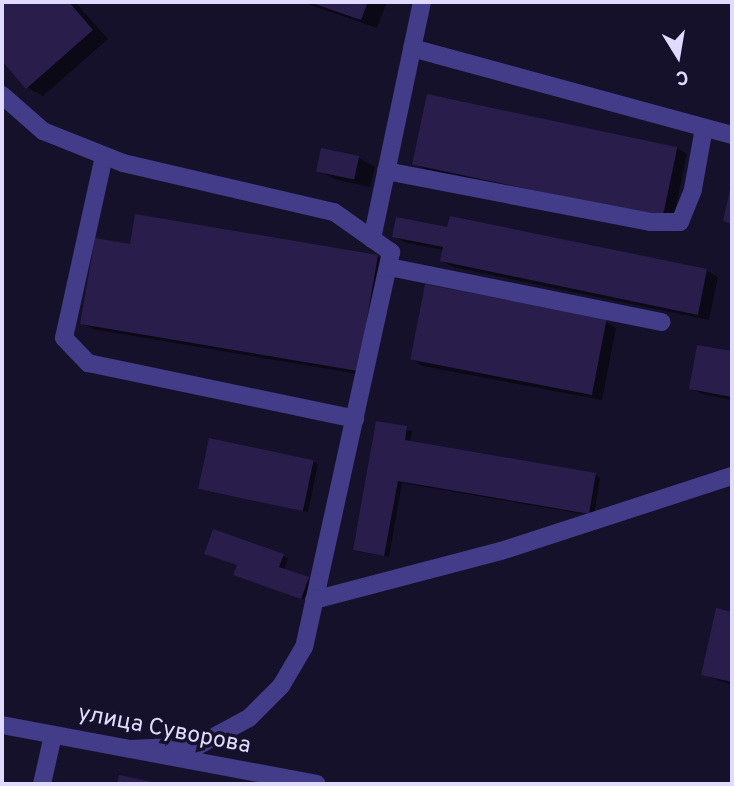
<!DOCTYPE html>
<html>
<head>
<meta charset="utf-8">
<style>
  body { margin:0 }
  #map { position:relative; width:734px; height:786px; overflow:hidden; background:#16112a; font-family:Overpass,sans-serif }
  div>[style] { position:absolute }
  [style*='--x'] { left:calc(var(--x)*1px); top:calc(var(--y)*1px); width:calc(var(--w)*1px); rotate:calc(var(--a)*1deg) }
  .shadow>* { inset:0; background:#0007 }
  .building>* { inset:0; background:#281d4b; transform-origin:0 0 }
  .minor>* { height:18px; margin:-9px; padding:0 9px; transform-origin:9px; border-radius:9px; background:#423c89 }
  span { translate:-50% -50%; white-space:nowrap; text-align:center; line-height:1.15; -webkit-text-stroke:7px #16112a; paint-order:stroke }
  .street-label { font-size:23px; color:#e0daff }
  .frame { position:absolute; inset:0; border:4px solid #e0daff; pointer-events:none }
  .north { position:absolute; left:643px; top:21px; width:70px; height:70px; -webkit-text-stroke:5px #16112a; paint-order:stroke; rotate:169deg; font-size:19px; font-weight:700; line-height:28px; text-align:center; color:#e0daff }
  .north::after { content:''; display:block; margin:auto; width:24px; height:32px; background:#e0daff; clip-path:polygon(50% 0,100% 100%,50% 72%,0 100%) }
</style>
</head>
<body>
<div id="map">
  <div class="shadow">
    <div style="clip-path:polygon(2px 2px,75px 2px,108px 39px,43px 96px,27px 87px,2px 58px)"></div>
    <div style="clip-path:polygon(302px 2px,387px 2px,377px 28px)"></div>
    <div style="clip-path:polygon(677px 148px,687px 154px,673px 221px,425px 169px,414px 163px)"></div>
    <div style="clip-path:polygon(323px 150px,359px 158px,375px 167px,370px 187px,334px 179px,318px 170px)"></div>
    <div style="clip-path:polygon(451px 218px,707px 271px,718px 277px,709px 320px,453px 267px,442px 261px,444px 250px,404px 242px,394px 236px,449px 229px)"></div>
    <div style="clip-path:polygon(131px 246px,377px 256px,388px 263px,369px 376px,93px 329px,82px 323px)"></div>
    <div style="clip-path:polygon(605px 321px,616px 328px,602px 400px,422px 366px,412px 359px)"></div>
    <div style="clip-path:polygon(699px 347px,732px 353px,732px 400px,702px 394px,691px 388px)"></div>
    <div style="clip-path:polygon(377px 423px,412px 431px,410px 443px,596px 475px,600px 478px,594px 516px,402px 483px,389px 557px,360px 552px,355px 549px)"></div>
    <div style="clip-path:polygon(313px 461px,318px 464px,308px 512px,201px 488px)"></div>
    <div style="clip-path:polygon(214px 531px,288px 558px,284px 570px,313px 582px,306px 600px,240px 577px,239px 565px)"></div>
    <div style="clip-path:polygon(717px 611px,732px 614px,732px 685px,703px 675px)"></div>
  </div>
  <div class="building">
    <div style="clip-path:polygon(2px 2px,69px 2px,93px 30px,26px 89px,2px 61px)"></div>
    <div style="clip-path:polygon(309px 2px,368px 2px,361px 20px)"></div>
    <div style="left:427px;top:94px;width:256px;height:72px;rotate:12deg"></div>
    <div style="left:321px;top:148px;width:39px;height:24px;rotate:12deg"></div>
    <div style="clip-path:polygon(731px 185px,732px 185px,732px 224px,723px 221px)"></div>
    <div style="clip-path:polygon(135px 214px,378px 255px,358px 371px,80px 324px,95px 238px,130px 244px)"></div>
    <div style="clip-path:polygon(450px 216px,707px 269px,698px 315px,440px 261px,443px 247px,392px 237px,396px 217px,447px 227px)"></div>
    <div style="left:425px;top:284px;width:185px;height:77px;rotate:11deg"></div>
    <div style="clip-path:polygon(697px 345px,732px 351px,732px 397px,689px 389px)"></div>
    <div style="clip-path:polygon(376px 421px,407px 426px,405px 440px,596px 473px,589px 514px,398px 481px,384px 556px,353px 550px)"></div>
    <div style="left:209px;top:438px;width:107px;height:52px;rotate:12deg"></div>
    <div style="clip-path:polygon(213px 529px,284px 554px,279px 567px,309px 577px,301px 599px,233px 575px,237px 565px,204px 554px)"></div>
    <div style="clip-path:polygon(716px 608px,732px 612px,732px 682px,701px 675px)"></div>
    <div style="clip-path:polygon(119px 775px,157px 783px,157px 784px,117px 784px)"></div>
  </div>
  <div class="minor">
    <div style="--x:412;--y:48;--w:332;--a:15.2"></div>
    <div style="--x:2;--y:95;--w:55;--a:41.3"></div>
    <div style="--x:43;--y:131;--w:86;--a:21.8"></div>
    <div style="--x:123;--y:163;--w:217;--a:13.1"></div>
    <div style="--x:334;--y:212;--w:70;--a:35.1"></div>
    <div style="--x:391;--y:252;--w:404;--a:102.4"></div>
    <div style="--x:304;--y:647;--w:45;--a:120.5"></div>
    <div style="--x:281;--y:686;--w:45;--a:135"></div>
    <div style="--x:249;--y:718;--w:59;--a:151.7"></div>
    <div style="--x:197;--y:746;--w:67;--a:177.4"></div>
    <div style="--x:104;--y:156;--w:186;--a:102.4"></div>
    <div style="--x:64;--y:338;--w:35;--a:46"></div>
    <div style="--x:88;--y:363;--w:273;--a:11.8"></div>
    <div style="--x:386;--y:171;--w:269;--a:10.9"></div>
    <div style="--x:650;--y:222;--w:30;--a:0"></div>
    <div style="--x:680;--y:222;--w:35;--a:-68"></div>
    <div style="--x:693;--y:189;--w:62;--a:-79.8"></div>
    <div style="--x:372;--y:239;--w:242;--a:-78.1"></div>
    <div style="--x:389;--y:267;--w:278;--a:11.4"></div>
    <div style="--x:314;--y:600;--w:193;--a:-14.7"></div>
    <div style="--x:501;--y:551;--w:243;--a:-18"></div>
    <div style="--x:2;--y:725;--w:320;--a:10.6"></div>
    <div style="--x:42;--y:784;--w:50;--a:-77.3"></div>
  </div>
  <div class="street-label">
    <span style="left:164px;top:731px;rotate:11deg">улица Суворова</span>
  </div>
  <div class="frame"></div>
  <div class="north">С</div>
</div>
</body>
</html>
